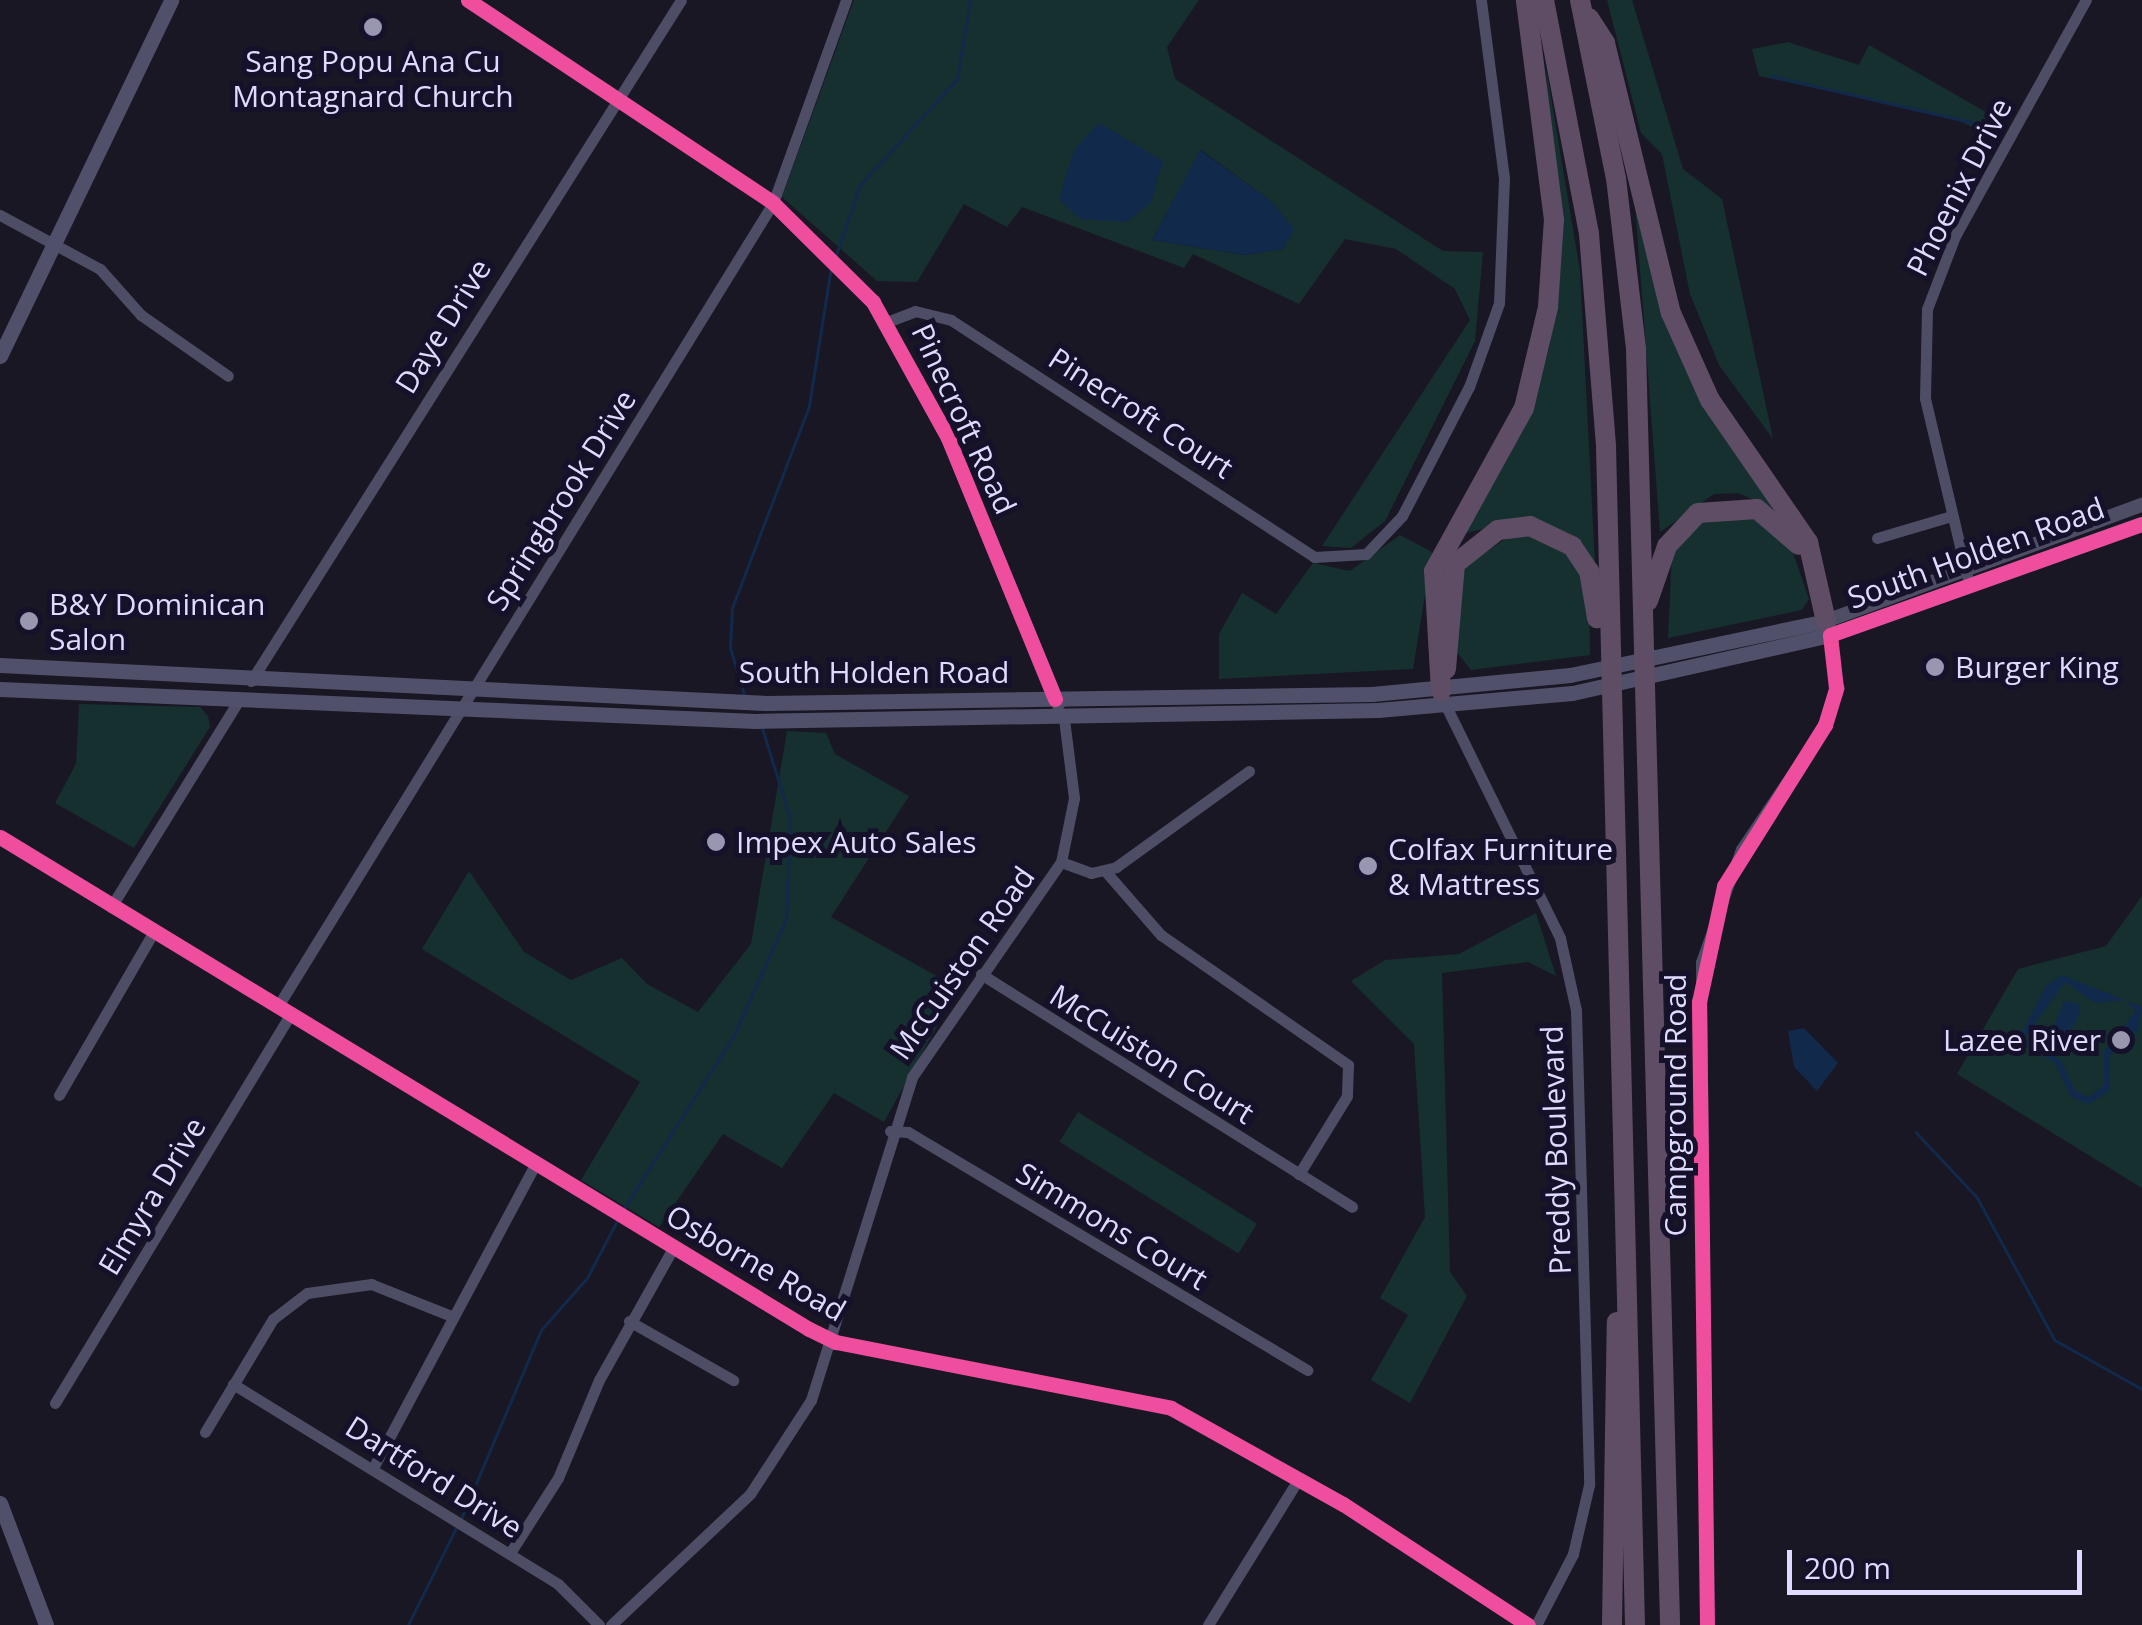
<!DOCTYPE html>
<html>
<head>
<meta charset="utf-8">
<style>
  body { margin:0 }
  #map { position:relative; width:2142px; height:1625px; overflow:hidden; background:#191724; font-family:"Open Sans",sans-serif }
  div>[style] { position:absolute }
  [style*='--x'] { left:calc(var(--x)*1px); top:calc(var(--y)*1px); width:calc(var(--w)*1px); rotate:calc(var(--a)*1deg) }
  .green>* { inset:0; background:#163030; transform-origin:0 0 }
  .water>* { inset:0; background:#11294b }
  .stream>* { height:2.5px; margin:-1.25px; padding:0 1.25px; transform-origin:1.25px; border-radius:1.25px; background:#11294b }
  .minor>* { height:11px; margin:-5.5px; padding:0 5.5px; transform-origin:5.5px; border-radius:5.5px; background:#4d4d65 }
  .tertiary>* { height:14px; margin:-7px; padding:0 7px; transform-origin:7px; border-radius:7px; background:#4d4d65 }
  .secondary>* { height:15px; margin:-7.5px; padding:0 7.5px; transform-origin:7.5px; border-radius:7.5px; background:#50506a }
  .motorway>* { height:20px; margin:-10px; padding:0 10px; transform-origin:10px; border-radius:10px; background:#5f4d65 }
  .cycleway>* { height:15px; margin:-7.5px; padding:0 7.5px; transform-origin:7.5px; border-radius:7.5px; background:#ef4d9e }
  .dots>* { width:28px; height:28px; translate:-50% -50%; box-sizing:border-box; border:5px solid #15112a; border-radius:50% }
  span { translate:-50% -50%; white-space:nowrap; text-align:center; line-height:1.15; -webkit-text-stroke:10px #15112a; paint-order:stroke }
  .poi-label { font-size:30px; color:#dedbfe }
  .left { translate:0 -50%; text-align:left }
  .right { translate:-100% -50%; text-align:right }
  .street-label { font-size:30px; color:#dedbfe }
  .scale { position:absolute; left:1787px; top:1550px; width:295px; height:45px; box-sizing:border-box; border:5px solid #dedbfe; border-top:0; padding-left:12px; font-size:30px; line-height:35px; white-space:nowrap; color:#dedbfe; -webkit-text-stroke:8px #15112a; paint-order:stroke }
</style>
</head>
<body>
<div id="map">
  <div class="green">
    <div style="clip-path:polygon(evenodd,854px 0,1199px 0,1167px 47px,1175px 79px,1443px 251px,1483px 252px,1475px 341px,1385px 521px,1351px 548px,1322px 546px,1470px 320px,1455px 289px,1396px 249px,1345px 239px,1299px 304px,1193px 254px,1184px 268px,1022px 207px,1007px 227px,964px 204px,917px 282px,877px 281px,782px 197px,854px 0,1201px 150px,1271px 201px,1283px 249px,1245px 255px,1152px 240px,1201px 150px)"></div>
    <div style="clip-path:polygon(1607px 0,1632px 0,1683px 169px,1722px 199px,1773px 439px,1719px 365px,1690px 294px,1662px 154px,1641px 133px)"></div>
    <div style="clip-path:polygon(1788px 42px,1859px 65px,1869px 45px,2005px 123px,1996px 138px,1953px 118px,1759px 76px,1752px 49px)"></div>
    <div style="clip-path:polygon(1546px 67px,1580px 271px,1595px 564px,1568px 533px,1527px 518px,1458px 535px,1536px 393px,1549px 348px,1558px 268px)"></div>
    <div style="clip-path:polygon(1634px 191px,1670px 328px,1782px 512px,1738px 493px,1714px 494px,1660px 532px)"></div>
    <div style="clip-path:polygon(1754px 514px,1789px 541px,1809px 599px,1802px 610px,1668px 638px,1672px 551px,1709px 516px)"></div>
    <div style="clip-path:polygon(1518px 531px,1556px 541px,1589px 586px,1590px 655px,1471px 670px,1456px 651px,1461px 568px)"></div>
    <div style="clip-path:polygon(1400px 535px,1432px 552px,1413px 669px,1219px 679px,1219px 634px,1242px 593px,1276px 614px,1313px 563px,1350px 571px)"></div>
    <div style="clip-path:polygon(79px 704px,200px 707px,208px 716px,210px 727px,134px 848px,55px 803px,76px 764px)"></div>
    <div style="clip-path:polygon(787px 731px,826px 733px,835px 754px,909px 796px,831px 917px,958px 988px,884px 1122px,834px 1093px,782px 1168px,723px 1134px,659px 1227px,581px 1180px,640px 1082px,422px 949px,469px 871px,524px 952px,571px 980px,622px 958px,647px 984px,698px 1012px,751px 944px)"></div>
    <div style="clip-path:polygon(2142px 896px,2142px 1188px,1957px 1074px,2018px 969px,2106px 946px)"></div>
    <div style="clip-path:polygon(1536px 913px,1556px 976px,1528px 962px,1442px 973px,1450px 1272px,1467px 1296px,1410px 1403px,1371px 1380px,1408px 1315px,1380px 1298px,1425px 1217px,1414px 1044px,1351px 981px,1385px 960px,1459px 954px)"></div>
    <div style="left:1078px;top:1112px;width:211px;height:35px;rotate:32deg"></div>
  </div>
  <div class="water">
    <div style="clip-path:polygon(1099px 123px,1163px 161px,1151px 203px,1126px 222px,1080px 219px,1059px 199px,1074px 150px)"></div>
    <div style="clip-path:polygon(1200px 150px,1271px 201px,1294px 229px,1283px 249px,1245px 255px,1152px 240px)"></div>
    <div style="clip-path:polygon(evenodd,2062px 975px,2142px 1007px,2138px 1031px,2110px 1056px,2109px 1091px,2089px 1104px,2071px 1097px,2055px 1063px,2018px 1039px,2047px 985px,2062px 975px,2065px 982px,2095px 1003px,2125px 1000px,2136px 1011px,2104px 1051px,2104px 1085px,2089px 1097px,2075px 1091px,2061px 1060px,2024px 1039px,2065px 982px)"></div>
    <div style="clip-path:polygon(2064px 1001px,2079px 1004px,2080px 1014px,2062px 1045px,2050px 1035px)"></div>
    <div style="clip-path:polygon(1804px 1028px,1838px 1063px,1817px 1091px,1794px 1067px,1788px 1031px)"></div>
  </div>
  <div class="stream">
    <div style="--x:1771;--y:76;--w:232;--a:13"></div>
    <div style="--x:836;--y:255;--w:74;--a:-71.1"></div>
    <div style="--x:860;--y:185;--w:144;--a:-47.5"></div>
    <div style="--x:957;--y:79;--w:80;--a:-80.7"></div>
    <div style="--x:744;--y:695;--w:49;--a:-106.6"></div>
    <div style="--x:730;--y:648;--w:40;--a:-87.1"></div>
    <div style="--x:732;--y:608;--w:216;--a:-69.1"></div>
    <div style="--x:809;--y:406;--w:141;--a:-81"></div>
    <div style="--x:1916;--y:1132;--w:89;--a:46.8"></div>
    <div style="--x:1977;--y:1197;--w:163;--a:61.4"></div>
    <div style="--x:2055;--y:1340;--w:100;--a:29.4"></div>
    <div style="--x:623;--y:1210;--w:205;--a:-57.6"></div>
    <div style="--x:733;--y:1037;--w:129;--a:-65.8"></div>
    <div style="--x:786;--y:919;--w:100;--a:-87.7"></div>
    <div style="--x:790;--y:819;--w:95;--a:-107.1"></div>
    <div style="--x:460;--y:1521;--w:207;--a:-67"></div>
    <div style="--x:541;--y:1330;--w:69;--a:-48.5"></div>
    <div style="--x:587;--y:1278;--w:69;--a:-62.3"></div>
    <div style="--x:408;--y:1625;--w:108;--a:-63.7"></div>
  </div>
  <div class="minor">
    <div style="--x:0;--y:215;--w:114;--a:28.4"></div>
    <div style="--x:100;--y:269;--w:62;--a:48.3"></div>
    <div style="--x:141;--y:315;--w:106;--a:35"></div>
    <div style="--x:887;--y:322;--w:30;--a:-21"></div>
    <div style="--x:915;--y:311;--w:37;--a:14"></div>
    <div style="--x:951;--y:320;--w:434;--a:33.1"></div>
    <div style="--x:1314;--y:557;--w:52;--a:-3.3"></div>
    <div style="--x:1366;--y:554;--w:52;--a:-46.5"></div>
    <div style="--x:1402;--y:516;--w:145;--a:-62.6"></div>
    <div style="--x:1469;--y:387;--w:89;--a:-70.3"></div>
    <div style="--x:1499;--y:303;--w:125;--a:-87.7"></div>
    <div style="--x:1504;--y:178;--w:179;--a:-97.4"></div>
    <div style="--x:1877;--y:538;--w:74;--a:-16.5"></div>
    <div style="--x:1967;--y:576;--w:183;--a:-103.3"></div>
    <div style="--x:1925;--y:398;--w:89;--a:-88.7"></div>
    <div style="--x:1927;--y:309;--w:78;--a:-69"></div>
    <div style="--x:1955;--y:236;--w:270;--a:-61"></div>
    <div style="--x:251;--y:681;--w:805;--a:-57.73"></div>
    <div style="--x:1443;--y:700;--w:265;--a:63.8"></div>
    <div style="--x:1560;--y:938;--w:74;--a:77.5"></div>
    <div style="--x:1576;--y:1010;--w:475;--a:88.4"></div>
    <div style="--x:1589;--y:1485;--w:71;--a:103.1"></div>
    <div style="--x:1573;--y:1554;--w:80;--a:117.5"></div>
    <div style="--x:0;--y:837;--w:947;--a:31.31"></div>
    <div style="--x:809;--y:1329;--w:30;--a:26"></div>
    <div style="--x:836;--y:1342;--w:341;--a:11.1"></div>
    <div style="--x:1171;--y:1408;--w:197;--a:29.2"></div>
    <div style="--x:1343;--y:1504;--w:221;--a:33.2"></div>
    <div style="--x:1061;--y:862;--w:32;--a:20"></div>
    <div style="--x:1091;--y:873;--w:26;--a:-13"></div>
    <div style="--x:1116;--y:867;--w:164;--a:-35.8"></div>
    <div style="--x:1106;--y:872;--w:84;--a:48.9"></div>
    <div style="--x:1161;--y:935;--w:228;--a:34.8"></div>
    <div style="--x:1348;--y:1065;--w:31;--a:92"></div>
    <div style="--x:1347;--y:1096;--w:92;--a:121.6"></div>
    <div style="--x:111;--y:907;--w:240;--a:-58.3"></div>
    <div style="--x:981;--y:974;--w:438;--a:32.1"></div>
    <div style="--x:278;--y:1006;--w:943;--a:-58.35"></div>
    <div style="--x:773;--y:203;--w:216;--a:-70.2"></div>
    <div style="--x:59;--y:1095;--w:187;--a:-59.9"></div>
    <div style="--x:890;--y:1131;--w:18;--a:3"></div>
    <div style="--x:908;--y:1132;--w:465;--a:30.8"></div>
    <div style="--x:629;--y:1321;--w:120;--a:29.6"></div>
    <div style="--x:233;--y:1384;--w:382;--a:31.6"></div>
    <div style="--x:558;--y:1584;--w:58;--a:45"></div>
    <div style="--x:55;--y:1403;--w:455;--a:-58.8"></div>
    <div style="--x:205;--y:1432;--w:132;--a:-59"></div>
    <div style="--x:273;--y:1319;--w:43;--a:-37.4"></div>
    <div style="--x:307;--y:1293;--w:65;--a:-8"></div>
    <div style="--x:371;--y:1284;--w:84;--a:21.7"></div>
    <div style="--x:373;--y:1468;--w:344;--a:-61.9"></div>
    <div style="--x:510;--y:1553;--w:89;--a:-57.4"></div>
    <div style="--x:558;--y:1478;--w:106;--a:-67.3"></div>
    <div style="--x:599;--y:1380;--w:151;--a:-60.7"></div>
    <div style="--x:611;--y:1625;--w:191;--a:-43.3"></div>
    <div style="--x:750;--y:1494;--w:112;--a:-57"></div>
    <div style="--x:811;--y:1400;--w:338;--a:-72.6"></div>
    <div style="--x:912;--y:1077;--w:262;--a:-55.3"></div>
    <div style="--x:1061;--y:862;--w:65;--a:-78.5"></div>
    <div style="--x:1074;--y:798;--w:80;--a:-97.2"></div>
    <div style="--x:1208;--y:1625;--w:173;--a:-58.2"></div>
    <div style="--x:1707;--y:1625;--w:663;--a:-90.52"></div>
    <div style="--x:1701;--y:962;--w:120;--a:-70.5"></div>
    <div style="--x:1741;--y:849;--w:150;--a:-55.9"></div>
    <div style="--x:1825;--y:725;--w:39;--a:-73"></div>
    <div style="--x:1836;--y:688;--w:53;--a:-96.5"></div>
  </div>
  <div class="tertiary">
    <div style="--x:468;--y:0;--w:366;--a:33.6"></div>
    <div style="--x:773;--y:203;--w:141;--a:44.7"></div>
    <div style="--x:873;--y:302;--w:155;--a:61.1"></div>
    <div style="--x:948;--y:438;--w:288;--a:67.5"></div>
    <div style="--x:1826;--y:621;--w:337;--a:-20.2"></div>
    <div style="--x:1830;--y:635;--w:331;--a:-19.6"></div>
  </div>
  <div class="secondary">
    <div style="--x:0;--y:356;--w:395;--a:-64.3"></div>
    <div style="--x:0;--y:665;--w:767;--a:2.84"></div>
    <div style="--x:766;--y:703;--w:606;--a:-0.85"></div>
    <div style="--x:1372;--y:694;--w:199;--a:-5.5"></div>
    <div style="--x:1570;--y:675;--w:262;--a:-11.9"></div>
    <div style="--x:1826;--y:621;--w:15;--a:74"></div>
    <div style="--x:1830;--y:635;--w:264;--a:167.3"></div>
    <div style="--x:1572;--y:693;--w:195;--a:175"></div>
    <div style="--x:1378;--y:710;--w:623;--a:178.99"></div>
    <div style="--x:755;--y:721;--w:756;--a:-177.57"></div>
    <div style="--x:0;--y:1503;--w:130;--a:69.3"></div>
  </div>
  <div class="motorway">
    <div style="--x:1544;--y:0;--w:238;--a:79.1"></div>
    <div style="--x:1589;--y:234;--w:214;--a:85.4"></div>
    <div style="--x:1606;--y:447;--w:1178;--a:88.59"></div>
    <div style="--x:1580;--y:0;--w:182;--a:78.6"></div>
    <div style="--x:1616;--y:178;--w:172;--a:83.3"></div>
    <div style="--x:1636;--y:349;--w:1276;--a:88.47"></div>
    <div style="--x:1589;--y:18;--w:30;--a:57"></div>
    <div style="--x:1605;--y:43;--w:278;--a:76.3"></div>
    <div style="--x:1671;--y:313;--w:95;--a:65.9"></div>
    <div style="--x:1710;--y:400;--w:173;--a:55.4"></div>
    <div style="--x:1808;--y:542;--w:81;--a:77.2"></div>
    <div style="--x:1648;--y:601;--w:58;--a:-70.9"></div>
    <div style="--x:1667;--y:546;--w:45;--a:-46.8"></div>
    <div style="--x:1698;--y:513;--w:59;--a:-3.9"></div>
    <div style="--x:1757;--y:509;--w:55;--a:40.6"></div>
    <div style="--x:1446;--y:669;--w:105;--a:-85.1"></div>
    <div style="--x:1455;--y:564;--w:55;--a:-38.3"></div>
    <div style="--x:1498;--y:530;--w:32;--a:-7"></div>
    <div style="--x:1530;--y:526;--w:47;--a:25.5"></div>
    <div style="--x:1572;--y:546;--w:30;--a:56"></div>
    <div style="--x:1589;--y:571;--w:48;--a:80.3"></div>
    <div style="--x:1441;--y:691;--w:120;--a:-93.3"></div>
    <div style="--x:1434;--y:571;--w:186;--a:-61.1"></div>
    <div style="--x:1524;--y:408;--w:104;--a:-76.6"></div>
    <div style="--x:1548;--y:307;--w:87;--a:-86.1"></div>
    <div style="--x:1554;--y:220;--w:222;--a:-97.3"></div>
    <div style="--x:1612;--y:1625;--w:303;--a:-89.1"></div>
  </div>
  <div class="cycleway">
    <div style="--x:468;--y:0;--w:366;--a:33.6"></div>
    <div style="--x:773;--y:203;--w:141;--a:44.7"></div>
    <div style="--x:873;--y:302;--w:155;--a:61.1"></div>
    <div style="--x:948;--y:438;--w:282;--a:67.7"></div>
    <div style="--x:0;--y:837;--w:947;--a:31.31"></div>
    <div style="--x:809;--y:1329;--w:30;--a:26"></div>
    <div style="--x:836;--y:1342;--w:341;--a:11.1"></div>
    <div style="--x:1171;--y:1408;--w:197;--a:29.2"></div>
    <div style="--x:1343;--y:1504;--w:221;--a:33.2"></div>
    <div style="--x:1707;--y:1625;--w:623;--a:-90.74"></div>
    <div style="--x:1699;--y:1002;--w:119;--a:-77.8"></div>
    <div style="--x:1724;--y:886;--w:190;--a:-57.9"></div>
    <div style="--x:1825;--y:725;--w:39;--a:-73"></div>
    <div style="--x:1836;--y:688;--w:53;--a:-96.5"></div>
    <div style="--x:1830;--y:635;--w:331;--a:-19.6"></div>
  </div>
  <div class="dots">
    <div style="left:373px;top:27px;background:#9996b2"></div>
    <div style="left:29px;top:621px;background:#9996b2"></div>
    <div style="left:1935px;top:667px;background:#9996b2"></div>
    <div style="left:716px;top:842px;background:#9996b2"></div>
    <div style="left:1368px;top:866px;background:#9996b2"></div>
    <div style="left:2121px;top:1040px;background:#9996b2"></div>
  </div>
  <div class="poi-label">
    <span style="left:373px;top:78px">Sang Popu Ana Cu<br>Montagnard Church</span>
    <span class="left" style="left:49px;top:621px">B&amp;Y Dominican<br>Salon</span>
    <span class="left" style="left:1955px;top:667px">Burger King</span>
    <span class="left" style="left:736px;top:842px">Impex Auto Sales</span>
    <span class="left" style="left:1388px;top:866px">Colfax Furniture<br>&amp; Mattress</span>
    <span class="right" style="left:2101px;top:1040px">Lazee River</span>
  </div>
  <div class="street-label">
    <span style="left:1959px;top:187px;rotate:-63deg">Phoenix Drive</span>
    <span style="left:443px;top:326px;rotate:-58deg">Daye Drive</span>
    <span style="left:1141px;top:413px;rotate:33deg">Pinecroft Court</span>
    <span style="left:964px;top:419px;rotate:65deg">Pinecroft Road</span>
    <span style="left:561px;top:500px;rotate:-58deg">Springbrook Drive</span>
    <span style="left:1976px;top:553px;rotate:-20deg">South Holden Road</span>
    <span style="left:874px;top:672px">South Holden Road</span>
    <span style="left:962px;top:963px;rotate:-55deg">McCuiston Road</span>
    <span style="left:1152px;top:1054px;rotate:32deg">McCuiston Court</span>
    <span style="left:1675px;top:1105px;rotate:-90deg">Campground Road</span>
    <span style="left:1556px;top:1150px;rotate:-92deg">Preddy Boulevard</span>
    <span style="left:152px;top:1196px;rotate:-59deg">Elmyra Drive</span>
    <span style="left:1112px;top:1226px;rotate:31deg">Simmons Court</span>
    <span style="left:756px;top:1263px;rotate:30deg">Osborne Road</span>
    <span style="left:434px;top:1477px;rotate:32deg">Dartford Drive</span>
  </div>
  <div class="scale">200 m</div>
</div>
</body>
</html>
